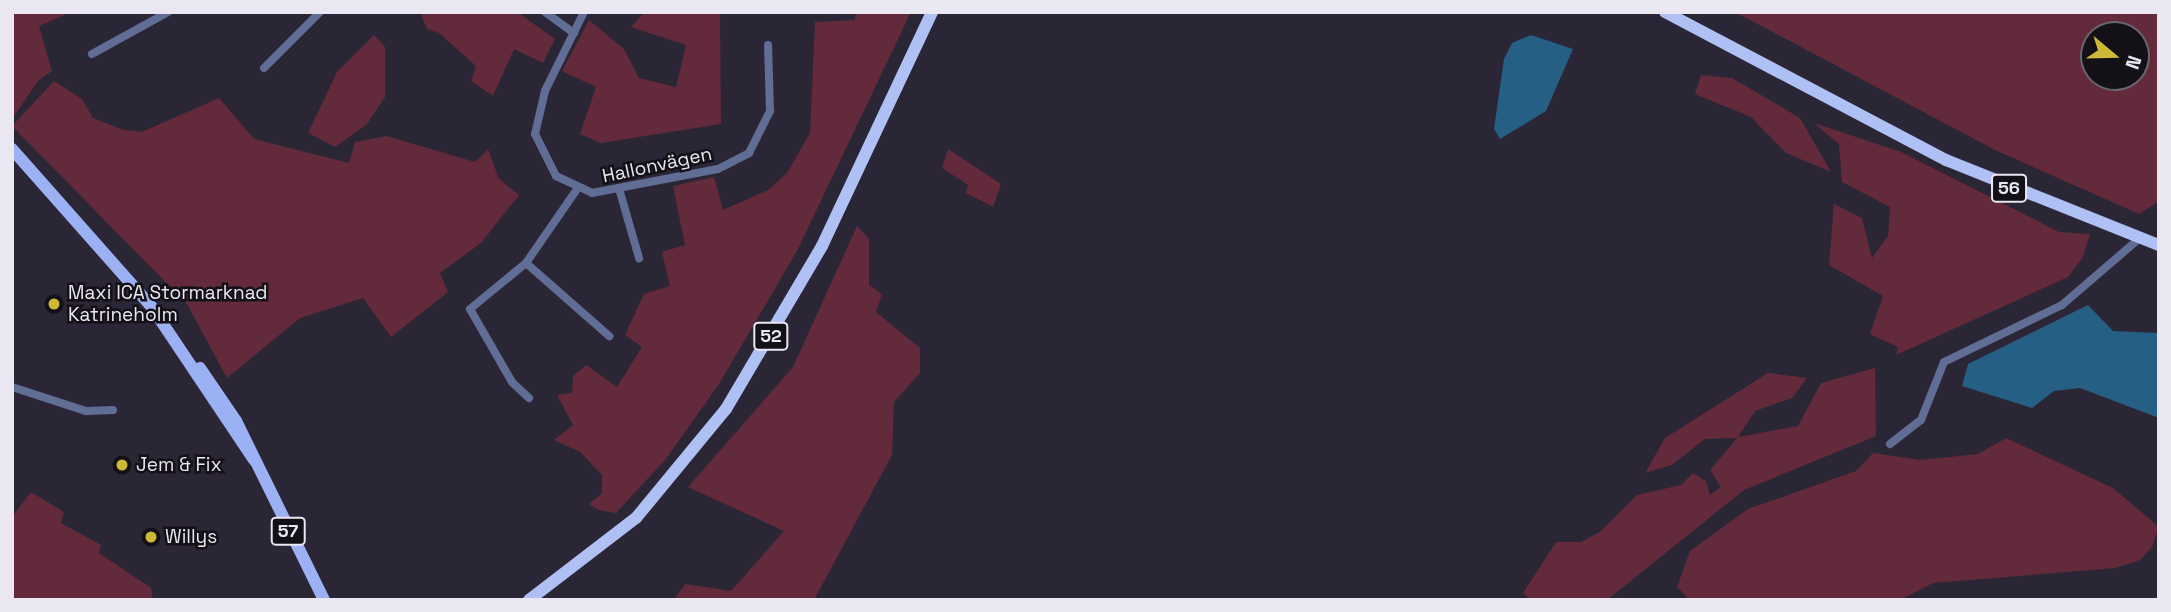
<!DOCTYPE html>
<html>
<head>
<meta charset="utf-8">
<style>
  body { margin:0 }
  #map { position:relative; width:2171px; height:612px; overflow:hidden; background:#2b2635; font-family:"Space Grotesk",sans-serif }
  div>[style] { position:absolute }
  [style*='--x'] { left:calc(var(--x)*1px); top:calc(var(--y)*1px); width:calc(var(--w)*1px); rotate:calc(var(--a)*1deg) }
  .green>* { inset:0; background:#622a3a }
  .water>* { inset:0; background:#255f83 }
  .minor>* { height:8px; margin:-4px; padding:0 4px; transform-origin:4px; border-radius:4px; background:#606d95 }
  .primary>* { height:12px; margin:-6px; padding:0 6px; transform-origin:6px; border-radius:6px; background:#9cb1f3 }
  .trunk>* { height:12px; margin:-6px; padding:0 6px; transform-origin:6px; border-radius:6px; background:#aec0f4 }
  .dots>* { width:19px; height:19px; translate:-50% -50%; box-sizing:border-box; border:4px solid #131017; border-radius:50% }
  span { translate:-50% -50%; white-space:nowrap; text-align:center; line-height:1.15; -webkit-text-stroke:5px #131017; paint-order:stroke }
  .shield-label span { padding:2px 5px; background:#131017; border:2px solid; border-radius:5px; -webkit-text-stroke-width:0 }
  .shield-label { font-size:18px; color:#ebe7f2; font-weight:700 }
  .street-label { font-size:19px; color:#ebe7f2 }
  .poi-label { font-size:19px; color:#ebe7f2 }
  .left { translate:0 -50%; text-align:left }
  .frame { position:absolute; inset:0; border:14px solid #ebe7f2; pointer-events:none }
  .north { position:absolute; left:2080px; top:21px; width:70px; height:70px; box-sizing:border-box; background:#131017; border:2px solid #69666f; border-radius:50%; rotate:109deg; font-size:19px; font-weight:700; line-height:28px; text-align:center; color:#ebe7f2 }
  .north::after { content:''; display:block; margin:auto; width:24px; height:32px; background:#cfb837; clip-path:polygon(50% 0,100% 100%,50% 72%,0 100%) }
</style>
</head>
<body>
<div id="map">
  <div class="green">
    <div style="clip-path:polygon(12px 12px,71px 12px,39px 26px,52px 71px,38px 81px,12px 119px)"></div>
    <div style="clip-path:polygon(420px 12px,517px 12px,555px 39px,543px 63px,514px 49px,493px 96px,471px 81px,476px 66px,439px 33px,427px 29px)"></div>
    <div style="clip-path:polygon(645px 12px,737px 12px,720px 13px,721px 124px,601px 143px,580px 134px,596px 87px,562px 71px,589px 20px,624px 49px,639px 78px,676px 87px,686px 45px,631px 27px)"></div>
    <div style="clip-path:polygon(856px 12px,911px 12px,797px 251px,719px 384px,666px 459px,616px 513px,598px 510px,589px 504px,602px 493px,602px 475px,580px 452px,554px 440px,573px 425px,557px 395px,572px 393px,573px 376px,586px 365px,617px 387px,642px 347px,625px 335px,644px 294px,670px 286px,662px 252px,685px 245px,673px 186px,714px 177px,723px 210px,768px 190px,787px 173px,810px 133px,815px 22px,855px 20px)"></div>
    <div style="clip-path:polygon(evenodd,1735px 12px,2159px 12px,2159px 201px,2139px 214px,1995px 150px,1735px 12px,2094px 35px,2136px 35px,2136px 77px,2094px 77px,2094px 35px)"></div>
    <div style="clip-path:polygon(374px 35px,385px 47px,385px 97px,367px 124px,335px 147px,308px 133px,337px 72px)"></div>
    <div style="clip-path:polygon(1701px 75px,1732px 78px,1800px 118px,1831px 172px,1786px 153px,1751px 117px,1695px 94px)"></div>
    <div style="clip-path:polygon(54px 81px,82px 99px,93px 118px,124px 130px,142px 132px,219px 98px,254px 139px,349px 163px,355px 142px,387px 136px,475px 162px,488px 149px,499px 179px,519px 195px,481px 243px,440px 273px,448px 292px,391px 337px,363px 298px,300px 318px,227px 378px,187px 304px,12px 126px)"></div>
    <div style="clip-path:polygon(1814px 123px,1901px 152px,2059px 232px,2090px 234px,2083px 257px,2068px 277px,1896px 355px,1898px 347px,1870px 334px,1883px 296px,1829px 265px,1834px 204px,1862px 218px,1872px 258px,1888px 236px,1890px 207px,1842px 182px,1839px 144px)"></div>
    <div style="clip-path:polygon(948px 149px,1001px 184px,993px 207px,966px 193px,968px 185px,942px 168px)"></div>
    <div style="clip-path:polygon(857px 226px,869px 239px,869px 285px,882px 294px,876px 312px,920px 348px,920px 373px,894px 402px,892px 455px,814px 600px,674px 600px,685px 584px,731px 591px,784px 531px,688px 487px,793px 367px)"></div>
    <div style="clip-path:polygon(1875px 368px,1876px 436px,1744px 490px,1607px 600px,1532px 600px,1523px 593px,1556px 542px,1581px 542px,1600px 532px,1637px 495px,1681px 485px,1693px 473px,1706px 481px,1710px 495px,1721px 487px,1710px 470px,1737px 438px,1705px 439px,1672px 465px,1645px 473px,1665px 438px,1768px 373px,1807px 378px,1792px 398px,1755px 411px,1738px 437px,1798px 426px,1821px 383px)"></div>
    <div style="clip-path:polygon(2006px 438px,2113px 488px,2159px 527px,2152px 547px,2140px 560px,2115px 568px,1933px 583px,1900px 600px,1690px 600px,1677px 587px,1690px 551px,1748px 509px,1856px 471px,1873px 453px,1920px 460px,1978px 454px)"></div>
    <div style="clip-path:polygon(31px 492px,64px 512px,61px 523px,101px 545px,99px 553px,151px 588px,153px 600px,12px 600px,12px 517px)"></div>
  </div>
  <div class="water">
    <div style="clip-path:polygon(1531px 35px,1573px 49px,1546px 111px,1500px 139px,1494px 129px,1504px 59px,1512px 43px)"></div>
    <div style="clip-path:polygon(2088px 305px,2113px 331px,2159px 333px,2159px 418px,2080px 388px,2054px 391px,2032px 408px,1962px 386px,1968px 364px)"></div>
  </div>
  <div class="minor">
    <div style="--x:545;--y:12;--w:36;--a:36"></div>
    <div style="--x:584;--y:12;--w:88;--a:116.3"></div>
    <div style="--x:545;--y:91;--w:44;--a:103.1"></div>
    <div style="--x:535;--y:134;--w:47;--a:63.4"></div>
    <div style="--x:556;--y:176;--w:40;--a:25"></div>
    <div style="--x:592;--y:193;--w:128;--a:-10.8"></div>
    <div style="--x:718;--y:169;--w:35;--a:-27"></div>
    <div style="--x:749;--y:153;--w:47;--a:-63.4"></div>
    <div style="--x:770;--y:111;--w:66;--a:-91.7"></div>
    <div style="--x:92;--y:54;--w:87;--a:-28.9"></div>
    <div style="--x:264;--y:68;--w:79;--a:-45"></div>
    <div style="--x:620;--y:192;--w:69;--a:73.9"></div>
    <div style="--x:526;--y:263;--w:111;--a:41.3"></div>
    <div style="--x:12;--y:387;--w:78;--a:18"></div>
    <div style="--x:86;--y:411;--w:27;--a:-2"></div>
    <div style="--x:529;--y:398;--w:23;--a:-137"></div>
    <div style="--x:512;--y:382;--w:84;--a:-119.9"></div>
    <div style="--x:470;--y:309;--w:72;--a:-39.4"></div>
    <div style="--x:526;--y:263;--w:90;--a:-55.4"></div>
    <div style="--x:1890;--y:444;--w:39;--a:-38"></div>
    <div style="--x:1921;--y:420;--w:62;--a:-68.4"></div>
    <div style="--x:1944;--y:362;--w:131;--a:-25.8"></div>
    <div style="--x:2062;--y:305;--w:103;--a:-40.7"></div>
  </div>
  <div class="primary">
    <div style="--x:12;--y:149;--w:210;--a:48.5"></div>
    <div style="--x:151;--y:306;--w:185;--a:56.2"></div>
    <div style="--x:200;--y:368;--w:64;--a:55.8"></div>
    <div style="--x:236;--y:421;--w:199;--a:63.8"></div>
  </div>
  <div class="trunk">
    <div style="--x:1665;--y:12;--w:318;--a:27.8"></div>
    <div style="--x:1946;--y:160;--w:229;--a:21.8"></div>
    <div style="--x:529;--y:600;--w:135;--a:-37.5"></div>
    <div style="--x:636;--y:518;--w:141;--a:-50.5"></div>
    <div style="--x:726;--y:409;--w:189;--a:-59.5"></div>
    <div style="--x:822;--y:246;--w:259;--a:-64.8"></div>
  </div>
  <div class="dots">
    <div style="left:54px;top:304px;background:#cfb837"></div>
    <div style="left:122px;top:465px;background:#cfb837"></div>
    <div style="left:151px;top:537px;background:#cfb837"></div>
  </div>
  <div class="shield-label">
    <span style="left:2009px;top:188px">56</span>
    <span style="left:771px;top:336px">52</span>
    <span style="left:288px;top:531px">57</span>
  </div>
  <div class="street-label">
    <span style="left:657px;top:165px;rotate:-12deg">Hallonvägen</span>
  </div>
  <div class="poi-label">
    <span class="left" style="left:68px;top:304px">Maxi ICA Stormarknad<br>Katrineholm</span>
    <span class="left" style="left:136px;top:465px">Jem &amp; Fix</span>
    <span class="left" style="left:165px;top:537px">Willys</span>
  </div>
  <div class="frame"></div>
  <div class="north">N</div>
</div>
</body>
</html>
